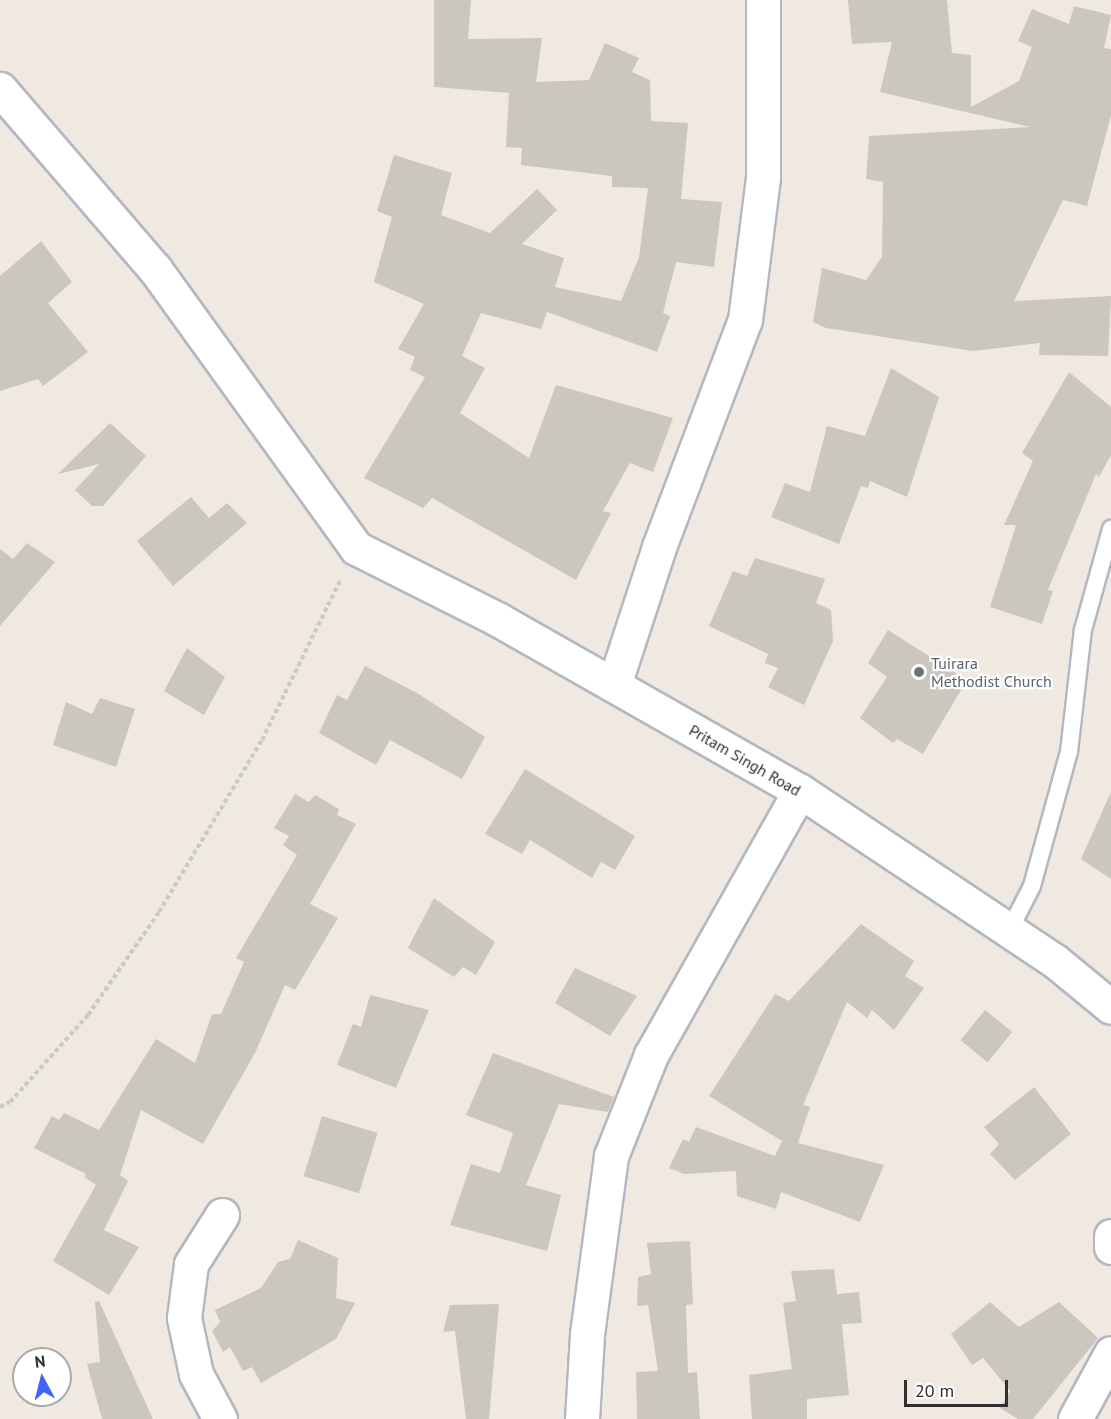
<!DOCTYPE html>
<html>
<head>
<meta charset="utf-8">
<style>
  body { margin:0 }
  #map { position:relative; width:1111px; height:1419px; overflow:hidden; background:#efe9e1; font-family:"PT Sans",sans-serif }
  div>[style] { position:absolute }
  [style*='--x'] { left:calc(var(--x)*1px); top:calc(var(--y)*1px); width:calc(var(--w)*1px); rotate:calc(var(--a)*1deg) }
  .building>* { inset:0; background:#cbc7bf; transform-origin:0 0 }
  .path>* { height:4px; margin-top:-2px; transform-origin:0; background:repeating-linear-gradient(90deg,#c9c9c9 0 4.5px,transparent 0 7.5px) }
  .roads { filter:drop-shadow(2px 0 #b4b7c1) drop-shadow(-2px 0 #b4b7c1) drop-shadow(0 2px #b4b7c1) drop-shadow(0 -2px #b4b7c1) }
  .lane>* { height:16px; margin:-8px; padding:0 8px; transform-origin:8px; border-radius:8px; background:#fff }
  .street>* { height:33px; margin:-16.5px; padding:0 16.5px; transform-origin:16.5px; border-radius:16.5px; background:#fff }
  .secondary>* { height:33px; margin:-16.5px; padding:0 16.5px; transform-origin:16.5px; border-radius:16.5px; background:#fff }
  .dots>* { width:16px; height:16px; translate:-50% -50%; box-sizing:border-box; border:3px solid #fff; border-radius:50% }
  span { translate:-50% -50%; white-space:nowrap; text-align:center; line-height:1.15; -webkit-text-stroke:4.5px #fff; paint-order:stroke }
  .worship-label { font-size:16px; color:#5b616d }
  .left { translate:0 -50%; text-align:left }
  .street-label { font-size:16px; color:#2e2e2e }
  .north { position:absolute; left:12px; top:1347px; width:60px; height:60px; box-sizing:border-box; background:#fff; border:2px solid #ababab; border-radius:50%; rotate:353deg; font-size:16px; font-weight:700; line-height:24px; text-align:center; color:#2e2e2e }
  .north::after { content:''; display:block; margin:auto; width:21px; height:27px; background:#4264fb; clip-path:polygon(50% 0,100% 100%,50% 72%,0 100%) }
  .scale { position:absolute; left:904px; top:1380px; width:104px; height:27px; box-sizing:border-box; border:3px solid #2e2e2e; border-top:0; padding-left:8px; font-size:18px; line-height:21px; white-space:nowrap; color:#2e2e2e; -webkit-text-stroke:4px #fff; paint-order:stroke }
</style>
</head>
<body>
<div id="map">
  <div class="building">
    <div style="clip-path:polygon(434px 0,471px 0,468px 39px,542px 38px,536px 82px,589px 80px,605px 43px,639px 58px,632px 72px,650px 80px,651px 121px,688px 123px,681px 199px,722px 202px,714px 267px,676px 262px,663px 313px,670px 316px,657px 352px,547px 312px,541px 329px,481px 313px,462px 356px,485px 368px,460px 413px,529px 458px,556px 385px,673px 418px,653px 472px,630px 463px,603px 511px,611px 513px,576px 580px,432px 498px,423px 508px,364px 478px,425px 377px,410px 370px,415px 357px,398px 349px,424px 304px,374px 282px,392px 217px,377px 211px,394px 155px,452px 173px,441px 215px,490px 233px,537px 189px,557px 210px,522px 244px,564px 258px,555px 287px,621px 301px,639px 257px,648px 188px,612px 187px,612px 176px,521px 165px,522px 148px,506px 147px,509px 93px,434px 87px)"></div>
    <div style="clip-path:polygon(848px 0,947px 0,952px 53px,971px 55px,971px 107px,1019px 81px,1032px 47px,1018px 41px,1032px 9px,1069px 24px,1074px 6px,1111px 15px,1104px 48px,1111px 49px,1111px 115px,1087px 206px,1063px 200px,1014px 301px,1111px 296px,1108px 356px,1039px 355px,1040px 343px,973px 351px,826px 328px,813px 322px,822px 268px,866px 280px,882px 257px,883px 182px,866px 179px,869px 136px,1030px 127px,880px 92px,892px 42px,852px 44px)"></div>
    <div style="clip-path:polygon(41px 241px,72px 282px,48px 303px,88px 352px,43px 386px,38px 379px,0 391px,0 276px)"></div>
    <div style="clip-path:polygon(891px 368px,939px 397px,907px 497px,870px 481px,868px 488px,861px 486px,839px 544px,771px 517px,785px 483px,810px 492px,827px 426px,865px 436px)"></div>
    <div style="clip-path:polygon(1069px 372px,1111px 407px,1111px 455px,1099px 477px,1096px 474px,1048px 590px,1053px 591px,1042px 624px,990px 607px,1016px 525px,1004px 525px,1033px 461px,1022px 453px)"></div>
    <div style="clip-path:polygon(110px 423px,146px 456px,103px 506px,92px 506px,75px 490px,99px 464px,58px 474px)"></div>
    <div style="clip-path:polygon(191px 497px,209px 518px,227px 503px,247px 523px,173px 586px,137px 541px)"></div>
    <div style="clip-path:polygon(27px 543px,55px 562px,0 626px,0 549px,13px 559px)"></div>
    <div style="clip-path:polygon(755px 558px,825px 579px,816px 603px,831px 610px,833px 641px,804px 705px,768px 687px,778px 668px,765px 663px,768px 654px,709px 626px,733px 571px,747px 576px)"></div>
    <div style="clip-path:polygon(888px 630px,967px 680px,923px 754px,897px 739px,893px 743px,860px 718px,887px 677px,868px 663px)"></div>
    <div style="clip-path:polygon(187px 648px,225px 677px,204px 715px,164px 691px)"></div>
    <div style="clip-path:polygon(365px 666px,417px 693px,485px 737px,462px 779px,390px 740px,376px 765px,319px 733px,337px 695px,347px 700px)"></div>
    <div style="clip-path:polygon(100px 698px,135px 709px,116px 767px,53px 745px,66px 702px,92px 714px)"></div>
    <div style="clip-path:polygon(525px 769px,635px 836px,615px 870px,601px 862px,592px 878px,530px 840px,522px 854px,485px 834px)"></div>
    <div style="clip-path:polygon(1111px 792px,1111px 879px,1081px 859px)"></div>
    <div style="clip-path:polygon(295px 794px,309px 802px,315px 795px,339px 809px,337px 815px,356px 824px,310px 904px,338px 918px,295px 990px,285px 985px,255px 1053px,203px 1144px,141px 1110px,120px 1175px,128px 1181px,104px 1230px,139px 1247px,109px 1295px,53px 1261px,96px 1185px,84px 1177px,86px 1174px,34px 1148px,52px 1116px,59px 1120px,64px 1113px,99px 1130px,156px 1039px,195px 1063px,212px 1014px,221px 1014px,244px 962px,236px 958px,297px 855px,283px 845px,289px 836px,274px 828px)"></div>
    <div style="clip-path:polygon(434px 898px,495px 942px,476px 975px,463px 967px,454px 977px,408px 948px)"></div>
    <div style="clip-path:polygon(861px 924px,914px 961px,905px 976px,924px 988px,894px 1030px,872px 1010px,867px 1018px,847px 1002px,803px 1105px,810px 1107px,798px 1143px,884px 1165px,860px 1222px,781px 1192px,776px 1209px,737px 1196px,736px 1171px,684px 1174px,669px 1168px,683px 1139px,689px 1142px,696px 1127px,775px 1156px,782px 1141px,709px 1096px,775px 994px,789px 1001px)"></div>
    <div style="clip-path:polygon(575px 968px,637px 996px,610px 1036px,555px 1003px)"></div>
    <div style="clip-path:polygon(370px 995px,429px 1010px,396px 1088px,337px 1065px,353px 1024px,361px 1027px)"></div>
    <div style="left:985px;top:1010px;width:35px;height:39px;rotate:39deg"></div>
    <div style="clip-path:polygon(493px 1053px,614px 1097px,608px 1112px,559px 1104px,526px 1185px,561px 1195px,547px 1251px,450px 1225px,471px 1164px,500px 1173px,513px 1133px,466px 1115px)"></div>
    <div style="clip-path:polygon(1034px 1087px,1071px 1134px,1015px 1180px,990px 1154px,999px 1144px,984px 1127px)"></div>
    <div style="left:322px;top:1116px;width:58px;height:63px;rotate:17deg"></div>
    <div style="clip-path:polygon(298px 1240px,338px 1258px,336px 1298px,355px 1303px,336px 1339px,261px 1383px,252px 1367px,243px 1371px,230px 1347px,223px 1352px,212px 1331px,220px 1322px,215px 1310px,261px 1288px,278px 1262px,290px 1259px)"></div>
    <div style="clip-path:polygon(690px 1241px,693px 1304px,686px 1305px,688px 1373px,697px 1372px,700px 1419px,637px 1419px,636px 1372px,658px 1371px,648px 1305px,637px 1306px,638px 1277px,651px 1274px,647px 1243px)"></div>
    <div style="clip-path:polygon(834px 1269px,837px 1294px,859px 1292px,862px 1323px,842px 1324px,849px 1395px,807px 1399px,807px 1419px,752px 1419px,749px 1375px,792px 1369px,783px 1303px,796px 1301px,791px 1271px)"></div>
    <div style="clip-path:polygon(99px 1301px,153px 1419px,102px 1419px,87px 1364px,100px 1362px,95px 1302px)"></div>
    <div style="clip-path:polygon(990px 1302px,1019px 1327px,1059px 1302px,1098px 1338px,1033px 1419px,1018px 1419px,1000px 1408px,1010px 1391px,983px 1358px,972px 1365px,951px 1334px)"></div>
    <div style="clip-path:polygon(499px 1304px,489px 1419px,466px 1419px,455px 1331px,443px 1332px,450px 1305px)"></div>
  </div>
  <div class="path">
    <div style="--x:0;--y:1107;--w:11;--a:-27"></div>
    <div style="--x:10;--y:1102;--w:117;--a:-48.1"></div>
    <div style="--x:88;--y:1015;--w:125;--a:-55.4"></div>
    <div style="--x:159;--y:912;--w:200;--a:-59.1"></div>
    <div style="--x:262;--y:740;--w:179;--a:-63.9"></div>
  </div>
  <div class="roads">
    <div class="lane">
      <div style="--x:1009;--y:931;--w:51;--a:-62.9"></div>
      <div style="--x:1032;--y:886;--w:139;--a:-74.6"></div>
      <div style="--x:1069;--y:752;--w:123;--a:-83.5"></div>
      <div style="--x:1083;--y:630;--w:105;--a:-74.5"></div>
    </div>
    <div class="street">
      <div style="--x:614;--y:685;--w:145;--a:-71.9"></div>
      <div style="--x:659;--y:547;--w:243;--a:-69.3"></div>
      <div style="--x:745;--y:320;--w:144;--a:-82.8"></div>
      <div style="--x:763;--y:177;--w:177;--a:-90"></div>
      <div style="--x:1111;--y:1236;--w:11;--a:90"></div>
      <div style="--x:220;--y:1419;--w:51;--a:-118.1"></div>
      <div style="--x:196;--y:1374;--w:57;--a:-102.1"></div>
      <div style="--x:184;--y:1318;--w:54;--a:-82.6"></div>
      <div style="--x:191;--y:1264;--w:58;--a:-57.7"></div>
      <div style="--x:582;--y:1419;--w:85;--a:-86.6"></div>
      <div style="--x:587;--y:1334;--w:180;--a:-82.3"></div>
      <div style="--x:611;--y:1156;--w:109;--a:-68.4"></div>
      <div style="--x:651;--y:1055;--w:303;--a:-60.6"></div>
      <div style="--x:1075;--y:1419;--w:75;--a:-61.4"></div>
    </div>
    <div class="secondary">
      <div style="--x:0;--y:89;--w:238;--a:49.3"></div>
      <div style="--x:155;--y:269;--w:344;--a:54.2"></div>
      <div style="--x:356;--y:548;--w:160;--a:26.7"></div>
      <div style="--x:499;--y:620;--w:346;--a:29.6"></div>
      <div style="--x:800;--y:791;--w:306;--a:33.7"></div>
      <div style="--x:1055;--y:961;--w:72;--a:39.4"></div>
    </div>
  </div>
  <div class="dots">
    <div style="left:919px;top:672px;background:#6b7280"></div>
  </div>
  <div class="worship-label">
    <span class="left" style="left:931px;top:672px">Tuirara<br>Methodist Church</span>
  </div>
  <div class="street-label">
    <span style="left:745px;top:760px;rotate:30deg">Pritam Singh Road</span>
  </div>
  <div class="north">N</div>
  <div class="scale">20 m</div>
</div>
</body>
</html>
